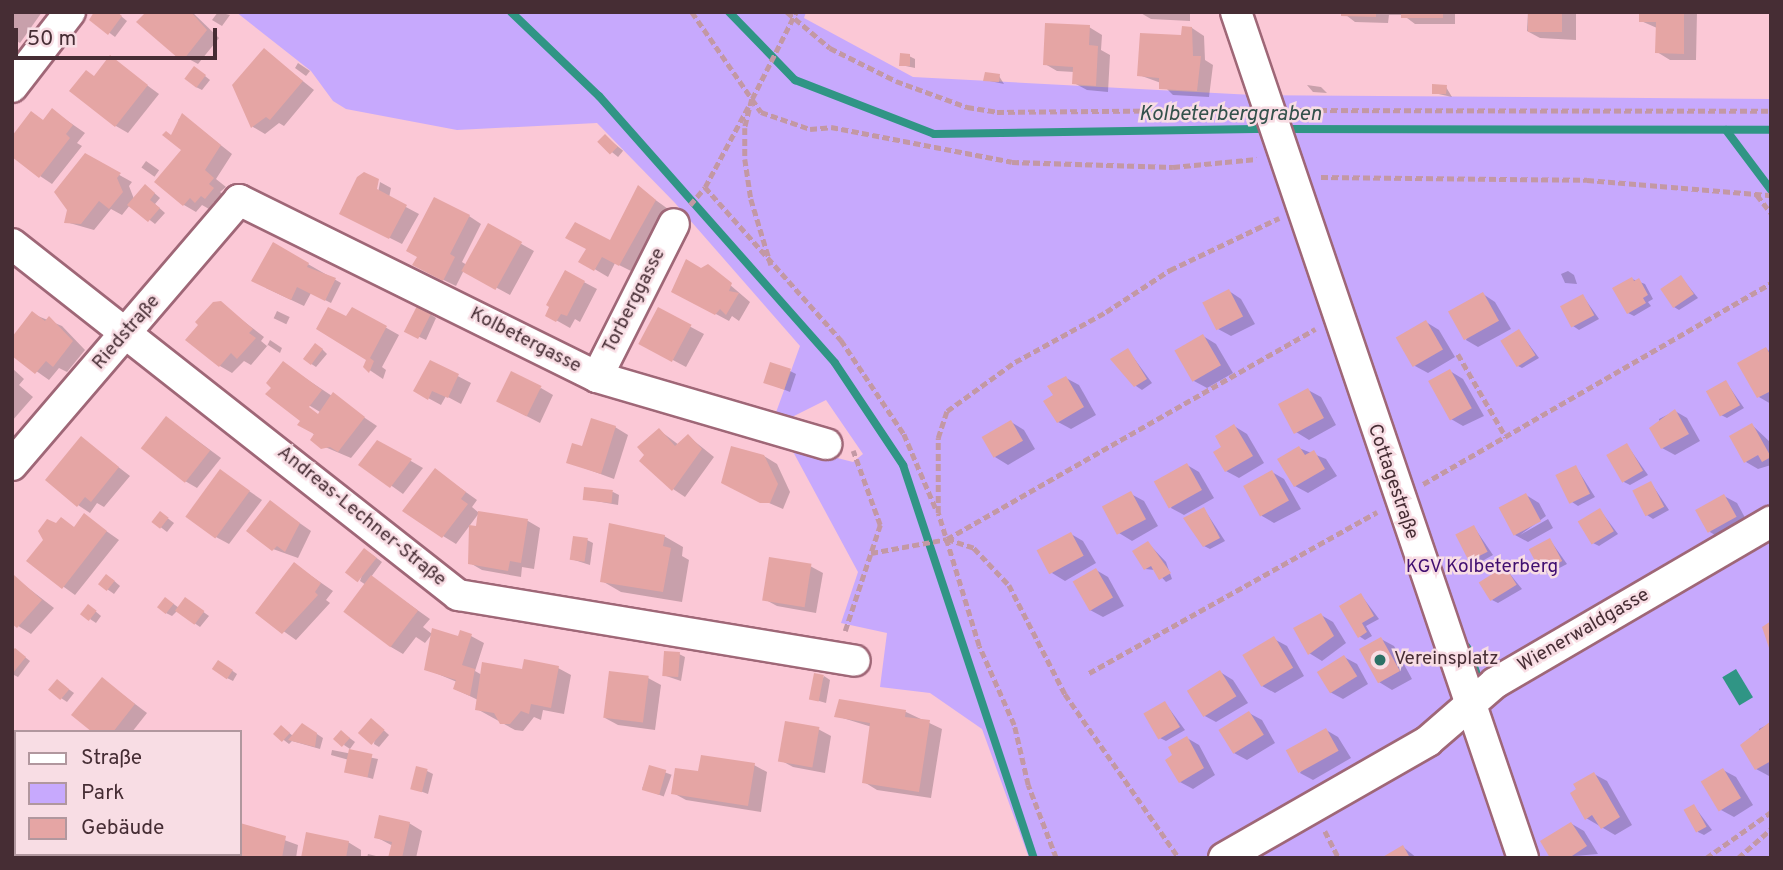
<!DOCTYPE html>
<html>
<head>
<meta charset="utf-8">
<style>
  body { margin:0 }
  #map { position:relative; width:1783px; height:870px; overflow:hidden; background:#fbc8d6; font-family:Overpass,sans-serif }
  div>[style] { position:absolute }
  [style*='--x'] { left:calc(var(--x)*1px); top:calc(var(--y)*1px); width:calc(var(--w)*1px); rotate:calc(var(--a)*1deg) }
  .green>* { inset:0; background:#c7a9fd }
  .water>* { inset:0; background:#309585; transform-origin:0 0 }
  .shadow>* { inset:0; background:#0003; transform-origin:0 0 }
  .stream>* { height:8px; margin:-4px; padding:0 4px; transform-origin:4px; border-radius:4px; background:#309585 }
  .building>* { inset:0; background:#e5a5a4; transform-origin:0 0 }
  .path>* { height:4.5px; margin-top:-2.25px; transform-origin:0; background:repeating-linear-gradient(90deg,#c398a4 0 7px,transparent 0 10.5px) }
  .roads { filter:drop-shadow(2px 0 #9f6777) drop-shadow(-2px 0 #9f6777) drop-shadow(0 2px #9f6777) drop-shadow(0 -2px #9f6777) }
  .minor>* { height:30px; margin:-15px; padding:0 15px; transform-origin:15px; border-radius:15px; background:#fff }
  .dots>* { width:19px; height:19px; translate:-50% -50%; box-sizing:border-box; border:4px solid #f8dde4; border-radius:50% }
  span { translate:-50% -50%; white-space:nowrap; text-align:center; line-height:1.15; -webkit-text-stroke:5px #f8dde4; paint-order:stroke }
  .street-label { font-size:19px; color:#462d34 }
  .park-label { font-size:19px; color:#410f71 }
  .poi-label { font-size:19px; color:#462d34 }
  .left { translate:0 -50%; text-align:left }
  .water-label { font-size:21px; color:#33514b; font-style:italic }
  .frame { position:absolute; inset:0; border:14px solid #462d34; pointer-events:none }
  .legend { position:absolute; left:14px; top:730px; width:228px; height:126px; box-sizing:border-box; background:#f8dde4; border:2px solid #b1979e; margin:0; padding:9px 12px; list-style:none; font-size:21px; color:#462d34 }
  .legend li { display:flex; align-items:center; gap:14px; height:35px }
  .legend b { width:35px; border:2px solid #b1979e }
  .scale { position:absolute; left:14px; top:28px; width:203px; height:32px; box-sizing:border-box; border:4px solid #462d34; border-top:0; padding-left:9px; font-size:21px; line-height:24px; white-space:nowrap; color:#462d34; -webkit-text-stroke:5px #f8dde4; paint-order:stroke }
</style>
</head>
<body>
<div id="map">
  <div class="green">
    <div style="clip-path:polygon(236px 12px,806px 12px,804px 18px,913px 77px,1253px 95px,1771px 99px,1771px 858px,1029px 858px,982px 729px,930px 693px,880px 687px,887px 633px,841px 623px,858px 572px,790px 446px,853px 462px,863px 454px,826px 400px,786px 420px,774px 418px,800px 346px,675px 203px,597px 123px,457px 130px,346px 109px,333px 101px,311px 71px)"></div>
  </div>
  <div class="water">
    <div style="left:1736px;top:669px;width:33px;height:16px;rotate:59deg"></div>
  </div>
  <div class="shadow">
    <div style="clip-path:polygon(12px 12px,42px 12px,20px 43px,12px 38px)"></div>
    <div style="clip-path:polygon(116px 12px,127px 21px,115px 37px,91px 19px)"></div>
    <div style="clip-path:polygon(164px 12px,192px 12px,219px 38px,198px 64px,185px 57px)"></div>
    <div style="clip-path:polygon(218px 12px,230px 15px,222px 26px,212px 20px)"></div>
    <div style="clip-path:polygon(1139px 12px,1190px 12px,1190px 21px,1151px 19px)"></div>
    <div style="clip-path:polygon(1342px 12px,1455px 12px,1455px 24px,1415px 24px,1403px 15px,1389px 15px,1388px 23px,1355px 22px)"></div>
    <div style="clip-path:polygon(1528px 12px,1576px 12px,1576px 40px,1540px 38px,1527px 31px)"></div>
    <div style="clip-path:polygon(1641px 12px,1697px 12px,1696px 60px,1670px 60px,1657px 52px,1657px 28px,1641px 21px)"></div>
    <div style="clip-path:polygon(1089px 27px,1102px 35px,1101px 50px,1110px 55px,1108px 92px,1087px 90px,1074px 83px,1074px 72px,1057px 71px,1045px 64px)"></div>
    <div style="clip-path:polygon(1192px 28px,1204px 36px,1205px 60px,1213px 65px,1209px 97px,1173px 95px,1161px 83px,1139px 75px)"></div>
    <div style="clip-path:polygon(264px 50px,314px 90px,284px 126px,279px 123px,265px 134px,253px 127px,234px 85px)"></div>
    <div style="clip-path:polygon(909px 56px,915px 59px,915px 68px,901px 65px)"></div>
    <div style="clip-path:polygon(110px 58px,159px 94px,128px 133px,116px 126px,95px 77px)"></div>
    <div style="clip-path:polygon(298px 63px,310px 71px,306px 76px,295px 68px)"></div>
    <div style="clip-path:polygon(200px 72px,210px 80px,202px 90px,196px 87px)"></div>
    <div style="clip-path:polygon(999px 76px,1004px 84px,985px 80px)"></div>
    <div style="clip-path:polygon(1307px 85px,1321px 87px,1327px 93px,1313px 92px)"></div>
    <div style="clip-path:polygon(1446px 87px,1452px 97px,1434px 93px)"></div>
    <div style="clip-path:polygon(52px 110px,85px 133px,77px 143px,82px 146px,52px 184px,40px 176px,32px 113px,44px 121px)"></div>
    <div style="clip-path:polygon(183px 115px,232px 154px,216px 179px,226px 187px,220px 192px,225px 196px,218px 205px,214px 202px,209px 209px,202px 205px,196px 212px,184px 205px,183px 124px,178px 120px)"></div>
    <div style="left:606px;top:137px;width:22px;height:8px;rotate:39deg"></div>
    <div style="clip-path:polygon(85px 156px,132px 182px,129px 186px,134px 199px,151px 190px,160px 198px,155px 204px,165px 213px,155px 224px,130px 205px,122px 215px,111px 209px,94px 230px,66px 222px)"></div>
    <div style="left:146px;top:161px;width:16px;height:8px;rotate:35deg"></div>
    <div style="clip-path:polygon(380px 182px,391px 188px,389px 198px,419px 214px,402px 244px,354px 220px,377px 198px)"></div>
    <div style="clip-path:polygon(639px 188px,668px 209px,633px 272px,615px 263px,608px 277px,581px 261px,611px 242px)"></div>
    <div style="clip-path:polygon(469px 216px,481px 224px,462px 262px,467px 265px,489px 226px,534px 251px,510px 295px,464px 270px,456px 286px,427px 272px)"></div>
    <div style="clip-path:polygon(273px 244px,341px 283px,331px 303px,311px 293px,304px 306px,266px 288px)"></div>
    <div style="clip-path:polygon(708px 266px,750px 302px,739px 321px,732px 316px,729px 321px,686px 298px,701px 269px)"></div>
    <div style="clip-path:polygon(1568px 271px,1574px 275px,1577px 284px,1565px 283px,1561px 274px)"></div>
    <div style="clip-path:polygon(565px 272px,597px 289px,580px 322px,575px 319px,570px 328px,547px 315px)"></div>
    <div style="clip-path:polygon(1681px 277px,1698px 298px,1679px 310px,1674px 307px)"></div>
    <div style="clip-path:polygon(1632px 279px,1645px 284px,1653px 299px,1648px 302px,1651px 306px,1634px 316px,1628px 313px)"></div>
    <div style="clip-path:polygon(1229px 291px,1241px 299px,1255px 324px,1231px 336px,1218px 329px)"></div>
    <div style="clip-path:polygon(1483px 294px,1495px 302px,1511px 329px,1478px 347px,1466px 340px)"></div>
    <div style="clip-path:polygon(1583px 296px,1599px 319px,1579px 330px,1573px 326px)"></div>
    <div style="clip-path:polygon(220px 303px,264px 337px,261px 341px,267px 346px,270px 340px,282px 348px,280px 353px,268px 345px,251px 365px,244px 361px,232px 373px,220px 366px)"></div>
    <div style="clip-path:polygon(353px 309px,399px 335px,382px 367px,386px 370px,383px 379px,365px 367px,369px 359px,346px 318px)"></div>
    <div style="clip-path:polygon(659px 310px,704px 334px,686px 367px,654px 350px)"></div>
    <div style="left:277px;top:311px;width:14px;height:8px;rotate:25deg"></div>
    <div style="clip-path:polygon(33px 314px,62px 326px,85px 350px,67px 372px,59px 368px,49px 380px,12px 354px)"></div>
    <div style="clip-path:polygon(430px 314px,436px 318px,426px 340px,413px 334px)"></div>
    <div style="clip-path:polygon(1426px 322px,1439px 330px,1455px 357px,1428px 373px,1415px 366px)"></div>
    <div style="clip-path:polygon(1519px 331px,1539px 358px,1522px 368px,1516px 365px)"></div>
    <div style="clip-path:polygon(1203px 336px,1216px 344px,1233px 373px,1207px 388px,1194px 381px)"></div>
    <div style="clip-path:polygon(321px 348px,327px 354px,316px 367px,310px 363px)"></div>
    <div style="clip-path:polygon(1766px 349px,1771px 352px,1771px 404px,1759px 397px)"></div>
    <div style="clip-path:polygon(1128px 350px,1152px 383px,1142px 390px,1136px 386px)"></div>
    <div style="clip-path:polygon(431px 362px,471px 383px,461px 404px,446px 396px,441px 405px,415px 391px)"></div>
    <div style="clip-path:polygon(evenodd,284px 364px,377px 426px,351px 458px,325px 447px,302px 421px,284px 364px,302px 401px,320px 412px,320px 416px,301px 404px,302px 401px)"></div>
    <div style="clip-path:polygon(12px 368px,24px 379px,19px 385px,33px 397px,12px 421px)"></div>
    <div style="clip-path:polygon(790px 371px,796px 374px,790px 392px,765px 382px)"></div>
    <div style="clip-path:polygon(1450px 371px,1463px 379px,1484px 416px,1463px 426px,1451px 419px,1431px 382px)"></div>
    <div style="clip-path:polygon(1066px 378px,1079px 385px,1096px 415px,1071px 429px,1058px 422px,1055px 396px)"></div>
    <div style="clip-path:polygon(1726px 382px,1744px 408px,1727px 418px,1721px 415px)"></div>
    <div style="clip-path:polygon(541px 388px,553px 395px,540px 423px,511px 408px)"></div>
    <div style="clip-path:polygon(1308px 390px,1321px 397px,1336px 425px,1309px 440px,1296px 432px)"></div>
    <div style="clip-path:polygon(1675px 411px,1687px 418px,1700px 441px,1675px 455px,1662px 448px,1659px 419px)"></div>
    <div style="clip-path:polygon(167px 418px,221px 458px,197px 488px,185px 481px)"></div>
    <div style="clip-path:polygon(1011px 422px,1024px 430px,1035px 449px,1008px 465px,995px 457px)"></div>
    <div style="clip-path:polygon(1752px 425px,1771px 443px,1771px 465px,1758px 469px,1746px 462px)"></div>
    <div style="clip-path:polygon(1234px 426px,1247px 434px,1264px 463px,1239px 478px,1226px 471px,1223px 448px)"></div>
    <div style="clip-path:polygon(615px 427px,628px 435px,614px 479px,568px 462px)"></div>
    <div style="clip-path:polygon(659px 430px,679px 445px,688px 436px,714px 457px,685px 497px,673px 489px)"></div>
    <div style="clip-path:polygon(81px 438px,130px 476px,104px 507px,97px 503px,90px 513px,78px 505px)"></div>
    <div style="clip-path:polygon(378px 442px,423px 468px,403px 494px,361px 464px)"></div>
    <div style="clip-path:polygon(1627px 445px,1648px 475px,1630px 485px,1624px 482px)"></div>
    <div style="clip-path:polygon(1299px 448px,1326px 459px,1337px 476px,1308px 493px,1295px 486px)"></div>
    <div style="clip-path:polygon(764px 456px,777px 464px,790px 492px,783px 509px,736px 489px)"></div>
    <div style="clip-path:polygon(1187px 465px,1199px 472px,1214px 498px,1184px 515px,1171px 508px)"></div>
    <div style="clip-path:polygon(1576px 467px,1595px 497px,1578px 506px,1572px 502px)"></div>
    <div style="clip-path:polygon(435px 470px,477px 500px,472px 507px,479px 513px,456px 544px,443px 536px)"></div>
    <div style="clip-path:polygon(220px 471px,262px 500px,229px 544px,216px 537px)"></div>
    <div style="clip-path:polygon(1272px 472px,1284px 479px,1301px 509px,1274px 523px,1262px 516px,1245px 486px)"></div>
    <div style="clip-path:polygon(1651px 483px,1669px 510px,1653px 519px,1647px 515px)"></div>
    <div style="clip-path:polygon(613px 492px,619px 495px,618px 505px,584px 499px)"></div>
    <div style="clip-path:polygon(1131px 494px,1144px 501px,1158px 526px,1132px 541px,1119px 533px)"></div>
    <div style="clip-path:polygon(1526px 495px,1539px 503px,1546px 516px,1520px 535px,1548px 519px,1553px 528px,1528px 542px,1515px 535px)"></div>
    <div style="clip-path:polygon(1724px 496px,1737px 503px,1749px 525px,1723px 540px,1710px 532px)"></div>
    <div style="clip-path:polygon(271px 503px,311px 531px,298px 558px,273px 549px)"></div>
    <div style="clip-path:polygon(1204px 509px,1225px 541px,1210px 549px,1204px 546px)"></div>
    <div style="clip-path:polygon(1600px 510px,1618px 534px,1599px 546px,1593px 543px)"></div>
    <div style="clip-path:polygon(480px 513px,528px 521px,540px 528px,534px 569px,522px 567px,521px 577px,482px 570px,470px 563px)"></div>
    <div style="clip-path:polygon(85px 516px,119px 540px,75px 595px,28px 561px,61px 519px,75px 528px)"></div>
    <div style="clip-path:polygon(166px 517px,174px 523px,167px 532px,154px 522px)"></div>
    <div style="clip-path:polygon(1474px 527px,1493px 555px,1477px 564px,1471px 560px)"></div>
    <div style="clip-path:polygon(1071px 534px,1083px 541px,1096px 563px,1065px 581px,1052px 573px)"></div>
    <div style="clip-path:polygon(664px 536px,683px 547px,682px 556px,689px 560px,682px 602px,621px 592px,602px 581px)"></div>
    <div style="clip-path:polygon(587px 540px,593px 543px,590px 565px,571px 559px)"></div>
    <div style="clip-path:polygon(1550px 540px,1567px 564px,1548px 574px,1542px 571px)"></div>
    <div style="clip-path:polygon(1148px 543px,1166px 562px,1172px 579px,1166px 582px,1155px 570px,1145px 569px)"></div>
    <div style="clip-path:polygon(370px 553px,382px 562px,371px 577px,430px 619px,423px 627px,432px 634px,425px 643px,416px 637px,403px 654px,391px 647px,366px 585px,360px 581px)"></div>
    <div style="clip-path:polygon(294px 564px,333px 591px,326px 600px,330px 603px,296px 640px,258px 613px)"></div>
    <div style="clip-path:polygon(810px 566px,823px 573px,816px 613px,777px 606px,764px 599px)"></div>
    <div style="clip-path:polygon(1505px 568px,1522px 589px,1498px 603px,1492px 600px)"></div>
    <div style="clip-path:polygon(1096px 570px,1108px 577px,1124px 606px,1103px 617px,1090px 610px)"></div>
    <div style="clip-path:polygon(14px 577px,54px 608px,31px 634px,12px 622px)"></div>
    <div style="clip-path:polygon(112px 579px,120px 586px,114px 594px,100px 584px)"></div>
    <div style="clip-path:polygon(1361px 595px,1379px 619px,1366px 626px,1372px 636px,1365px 640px,1359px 636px)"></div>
    <div style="clip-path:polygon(171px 602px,179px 608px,191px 603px,209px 616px,200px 627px,177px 611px,172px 616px,166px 613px)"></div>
    <div style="clip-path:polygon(94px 610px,101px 616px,96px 623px,90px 619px)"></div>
    <div style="clip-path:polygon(1321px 615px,1333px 622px,1346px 643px,1322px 661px,1309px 653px)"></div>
    <div style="clip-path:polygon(471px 636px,484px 643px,475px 671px,482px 675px,558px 668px,571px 675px,564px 714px,543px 710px,541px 720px,534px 717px,523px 731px,515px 730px,477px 709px,478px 700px,455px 689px,457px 682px,426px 669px,459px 638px)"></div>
    <div style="clip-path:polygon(1274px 639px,1287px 646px,1304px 676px,1275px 693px,1262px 686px)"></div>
    <div style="clip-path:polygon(1381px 639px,1394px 646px,1412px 679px,1392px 690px,1379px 682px)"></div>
    <div style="clip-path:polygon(12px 654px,21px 654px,30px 661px,18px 677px,12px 674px)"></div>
    <div style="clip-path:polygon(679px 654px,685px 657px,681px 681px,663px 675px)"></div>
    <div style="clip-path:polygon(1344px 657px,1357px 664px,1368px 684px,1343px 699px,1330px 692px)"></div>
    <div style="clip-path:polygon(224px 665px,237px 674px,233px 681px,227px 678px)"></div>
    <div style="clip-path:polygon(1220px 672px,1233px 680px,1248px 703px,1216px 722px,1203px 715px)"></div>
    <div style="clip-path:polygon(824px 676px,830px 680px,826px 703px,812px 699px)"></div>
    <div style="clip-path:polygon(648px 678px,661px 685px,655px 730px,618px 725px,605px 718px)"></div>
    <div style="clip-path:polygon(102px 679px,147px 713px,132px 732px,94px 732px)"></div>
    <div style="clip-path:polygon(63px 685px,74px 693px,67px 702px,61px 698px)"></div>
    <div style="clip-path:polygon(841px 701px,906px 712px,942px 729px,931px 798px,877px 790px,864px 782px,872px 727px,836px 716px)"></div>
    <div style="clip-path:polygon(1165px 703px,1185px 730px,1166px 741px,1160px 738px)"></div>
    <div style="clip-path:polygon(1249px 713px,1262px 720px,1275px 743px,1247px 760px,1234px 753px)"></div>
    <div style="clip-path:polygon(1771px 723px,1771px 775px,1769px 776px,1756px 769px,1759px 729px)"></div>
    <div style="clip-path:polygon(377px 724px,389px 735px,379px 747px,374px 744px)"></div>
    <div style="clip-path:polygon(308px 728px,323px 738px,320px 749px,292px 741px,289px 744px,276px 734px,287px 731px,293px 736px)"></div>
    <div style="clip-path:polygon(818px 729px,831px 736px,825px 773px,793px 767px,780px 760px)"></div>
    <div style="clip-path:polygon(1326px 730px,1338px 737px,1351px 758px,1313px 780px,1300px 773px)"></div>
    <div style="clip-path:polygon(347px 736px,355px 742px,350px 749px,344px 745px)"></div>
    <div style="clip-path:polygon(1187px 738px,1199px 745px,1215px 775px,1193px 789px,1180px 782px,1174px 755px)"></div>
    <div style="clip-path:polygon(332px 750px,378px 759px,373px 779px,346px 771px,349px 760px,331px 755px)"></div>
    <div style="clip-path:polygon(754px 765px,767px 772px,761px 812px,686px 800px,673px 793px,700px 773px)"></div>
    <div style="left:650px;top:767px;width:23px;height:23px;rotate:20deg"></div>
    <div style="clip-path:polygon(1723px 770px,1736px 777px,1753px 805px,1734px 817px,1721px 810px)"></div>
    <div style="clip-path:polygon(427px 771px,433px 774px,428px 794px,412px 788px)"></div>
    <div style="clip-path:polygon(1594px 774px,1607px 781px,1632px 825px,1615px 835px,1586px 818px)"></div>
    <div style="clip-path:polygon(1694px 806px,1712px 830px,1704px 835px,1698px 832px)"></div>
    <div style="clip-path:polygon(409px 823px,422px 831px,416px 858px,390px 858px,393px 846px,376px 837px)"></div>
    <div style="clip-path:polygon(240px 824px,298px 845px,296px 858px,212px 855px,240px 854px)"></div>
    <div style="clip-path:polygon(1572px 824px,1584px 831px,1598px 854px,1552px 858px)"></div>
    <div style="clip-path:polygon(348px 842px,361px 850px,361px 858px,303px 858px)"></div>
    <div style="clip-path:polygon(1403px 847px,1417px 858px,1385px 858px)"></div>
    <div style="clip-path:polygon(368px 854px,384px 858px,367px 858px)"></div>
  </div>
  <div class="stream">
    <div style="--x:511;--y:12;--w:122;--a:43.7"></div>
    <div style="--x:599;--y:96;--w:356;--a:48.5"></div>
    <div style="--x:835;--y:363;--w:123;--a:56.3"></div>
    <div style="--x:903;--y:465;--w:414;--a:71.6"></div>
    <div style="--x:729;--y:12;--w:95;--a:45.9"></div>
    <div style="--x:795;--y:80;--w:149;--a:21.2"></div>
    <div style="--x:934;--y:134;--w:337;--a:-0.9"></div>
    <div style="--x:1284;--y:129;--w:487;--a:0.1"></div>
    <div style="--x:1726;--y:130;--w:75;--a:53.1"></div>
    <div style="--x:1467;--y:647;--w:29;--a:70"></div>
  </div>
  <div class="building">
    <div style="clip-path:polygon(94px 12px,117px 12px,122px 16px,108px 35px,89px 20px)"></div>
    <div style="clip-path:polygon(146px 12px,191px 12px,207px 30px,184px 59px,179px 59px,136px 22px)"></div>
    <div style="clip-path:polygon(1341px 12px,1376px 12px,1376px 17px,1341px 16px)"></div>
    <div style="left:1401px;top:12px;width:42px;height:6px"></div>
    <div style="left:1528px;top:12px;width:34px;height:20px"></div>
    <div style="clip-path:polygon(1639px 12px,1684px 12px,1684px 54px,1655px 53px,1656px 22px,1639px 22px)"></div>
    <div style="clip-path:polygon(1045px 23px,1090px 25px,1089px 45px,1098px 46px,1096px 86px,1072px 84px,1073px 67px,1043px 65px)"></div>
    <div style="clip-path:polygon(1182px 26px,1192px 27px,1193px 56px,1201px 56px,1197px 91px,1159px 89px,1159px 78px,1137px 76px,1140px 33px,1181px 35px)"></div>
    <div style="clip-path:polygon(264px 48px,303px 81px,270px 120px,266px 117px,251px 128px,232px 85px)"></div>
    <div style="clip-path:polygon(900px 53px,910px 54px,910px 66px,899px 66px)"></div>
    <div style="clip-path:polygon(110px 55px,148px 85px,115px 127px,69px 91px,86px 70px,94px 76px)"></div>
    <div style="left:194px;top:66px;width:15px;height:16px;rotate:37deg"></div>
    <div style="clip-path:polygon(985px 72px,1000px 74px,999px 82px,983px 81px)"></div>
    <div style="clip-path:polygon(1432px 84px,1447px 85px,1446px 94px,1432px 94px)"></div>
    <div style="clip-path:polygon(52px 108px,73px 125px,66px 134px,70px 138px,39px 178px,12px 157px,12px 136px,31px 111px,43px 120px)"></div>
    <div style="clip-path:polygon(182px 113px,221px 145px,205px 170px,214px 178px,209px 184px,214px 188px,205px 199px,201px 196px,195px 203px,190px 198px,183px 206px,154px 182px,181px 150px,162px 135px,166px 131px,171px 135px)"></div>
    <div style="left:605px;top:134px;width:18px;height:11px;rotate:45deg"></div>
    <div style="clip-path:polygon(85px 153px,121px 173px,117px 178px,123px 192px,109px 209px,99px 201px,81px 224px,64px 223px,67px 210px,54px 192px)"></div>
    <div style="clip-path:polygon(364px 172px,379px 179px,377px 189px,407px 205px,389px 239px,339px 214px,357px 177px)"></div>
    <div style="clip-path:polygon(145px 184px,155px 193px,150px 200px,160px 208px,148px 222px,127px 205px)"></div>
    <div style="clip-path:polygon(638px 185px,656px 200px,619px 266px,602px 257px,594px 271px,578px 262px,586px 249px,565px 238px,575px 222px,610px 240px)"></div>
    <div style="clip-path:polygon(434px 197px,470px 215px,450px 254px,455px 257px,443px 281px,412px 265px,417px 257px,406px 251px)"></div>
    <div style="left:488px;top:223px;width:39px;height:55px;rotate:29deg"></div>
    <div style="clip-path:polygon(273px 242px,309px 263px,307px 267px,336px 278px,325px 301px,297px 287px,291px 300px,251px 281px)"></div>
    <div style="clip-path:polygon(686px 259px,701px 268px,708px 264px,732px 283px,729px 291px,739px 293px,726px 315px,720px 309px,715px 315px,671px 292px)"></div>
    <div style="clip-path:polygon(565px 270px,585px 281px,567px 316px,561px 314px,556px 322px,545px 316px,549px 307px,546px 305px)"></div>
    <div style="left:1681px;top:275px;width:23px;height:25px;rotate:56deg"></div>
    <div style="clip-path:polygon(1632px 277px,1634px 281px,1639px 278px,1648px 295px,1643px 298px,1646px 303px,1627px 314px,1612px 288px)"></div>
    <div style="left:1229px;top:289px;width:31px;height:30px;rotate:63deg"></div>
    <div style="left:1483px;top:292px;width:33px;height:40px;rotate:61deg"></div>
    <div style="left:1583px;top:294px;width:24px;height:26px;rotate:62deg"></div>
    <div style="clip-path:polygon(221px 301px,253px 329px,249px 333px,256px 338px,237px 359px,231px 353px,219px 367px,185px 340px,198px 325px,195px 322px,213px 302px)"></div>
    <div style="left:417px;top:306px;width:16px;height:29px;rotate:27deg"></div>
    <div style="clip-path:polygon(328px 307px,346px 316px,352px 307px,387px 326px,370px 358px,374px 361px,369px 373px,363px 367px,366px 360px,316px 329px)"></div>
    <div style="left:658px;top:307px;width:38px;height:42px;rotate:28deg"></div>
    <div style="clip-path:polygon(32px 311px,45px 321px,49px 316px,73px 341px,53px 367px,46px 361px,35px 374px,12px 356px,12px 337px)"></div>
    <div style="left:1426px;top:320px;width:34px;height:35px;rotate:60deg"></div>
    <div style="left:1519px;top:329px;width:31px;height:22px;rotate:58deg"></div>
    <div style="left:1203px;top:334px;width:36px;height:33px;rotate:60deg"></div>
    <div style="left:315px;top:343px;width:10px;height:20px;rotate:37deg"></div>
    <div style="clip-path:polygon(1766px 347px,1771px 356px,1771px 391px,1757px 398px,1737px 363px)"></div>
    <div style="clip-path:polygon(1128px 348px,1147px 379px,1134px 387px,1110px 359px)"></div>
    <div style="clip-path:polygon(430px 360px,459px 374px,448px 398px,432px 391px,428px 400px,413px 391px)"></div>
    <div style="clip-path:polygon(283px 361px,322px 390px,309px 407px,318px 414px,333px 392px,365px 417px,338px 452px,330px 447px,321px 449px,310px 440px,314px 434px,297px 425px,300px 421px,265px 394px,271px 388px,266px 383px)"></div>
    <div style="left:770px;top:362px;width:22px;height:22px;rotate:18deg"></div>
    <div style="left:1450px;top:369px;width:45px;height:25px;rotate:61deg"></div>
    <div style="left:511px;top:371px;width:34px;height:34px;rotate:26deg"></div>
    <div style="clip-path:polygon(1066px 376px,1084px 407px,1057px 423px,1043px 401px,1053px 395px,1047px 386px)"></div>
    <div style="left:1726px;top:380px;width:29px;height:23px;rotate:61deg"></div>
    <div style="left:1308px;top:388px;width:34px;height:34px;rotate:62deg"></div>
    <div style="clip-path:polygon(1675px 409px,1689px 434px,1661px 449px,1649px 428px)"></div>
    <div style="left:166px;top:416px;width:56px;height:41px;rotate:38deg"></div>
    <div style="clip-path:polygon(591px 418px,616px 426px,601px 474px,566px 463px,572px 443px,582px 446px)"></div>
    <div style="left:1011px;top:420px;width:24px;height:34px;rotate:60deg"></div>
    <div style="clip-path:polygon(1752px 423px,1771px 457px,1762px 462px,1758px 455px,1744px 463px,1729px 436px)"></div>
    <div style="clip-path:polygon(1234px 424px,1253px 456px,1225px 472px,1213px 452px,1221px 447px,1215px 436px)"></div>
    <div style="clip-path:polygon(659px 428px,675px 446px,688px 434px,702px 449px,672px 491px,639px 461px,644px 455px,637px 447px)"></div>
    <div style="clip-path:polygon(81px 436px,119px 467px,91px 502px,85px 497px,77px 507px,45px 480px)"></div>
    <div style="clip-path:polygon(377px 440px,412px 459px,390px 488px,358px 465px)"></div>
    <div style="left:1627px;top:443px;width:32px;height:24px;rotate:60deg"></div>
    <div style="clip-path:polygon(731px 446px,764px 455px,778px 484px,770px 503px,760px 503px,721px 483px)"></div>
    <div style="clip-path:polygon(1299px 446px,1305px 455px,1314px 450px,1325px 469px,1294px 487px,1277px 459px)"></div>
    <div style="left:1187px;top:463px;width:31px;height:38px;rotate:61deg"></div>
    <div style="left:1576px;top:465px;width:32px;height:23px;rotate:64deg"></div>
    <div style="clip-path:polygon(435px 468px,466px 492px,461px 499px,468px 504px,442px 538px,402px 511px)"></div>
    <div style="left:220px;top:469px;width:37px;height:59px;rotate:36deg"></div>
    <div style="left:1272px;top:470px;width:35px;height:33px;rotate:61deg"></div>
    <div style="left:1651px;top:481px;width:29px;height:21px;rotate:63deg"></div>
    <div style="left:584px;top:487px;width:29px;height:13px;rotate:6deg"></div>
    <div style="left:1131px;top:491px;width:32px;height:33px;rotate:62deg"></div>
    <div style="left:1526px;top:493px;width:32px;height:31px;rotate:62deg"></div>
    <div style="left:1724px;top:494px;width:26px;height:33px;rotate:61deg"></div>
    <div style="clip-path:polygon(270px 500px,300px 523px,285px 552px,277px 546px,272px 551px,246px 531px)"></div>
    <div style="clip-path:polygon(1204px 507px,1220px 538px,1203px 547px,1183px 518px)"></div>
    <div style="left:1600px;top:508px;width:27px;height:26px;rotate:59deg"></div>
    <div style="left:160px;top:511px;width:11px;height:14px;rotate:38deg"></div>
    <div style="clip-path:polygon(478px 511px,528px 519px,521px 563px,510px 561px,508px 571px,468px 564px,469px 525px,476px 526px)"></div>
    <div style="clip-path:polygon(84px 513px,107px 531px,62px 589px,26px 561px,43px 540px,38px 531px,47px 519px,56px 523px,61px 517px,74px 527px)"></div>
    <div style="clip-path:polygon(609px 523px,665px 535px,663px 546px,671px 548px,663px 592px,600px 582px)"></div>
    <div style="left:1474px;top:525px;width:30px;height:21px;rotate:63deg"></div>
    <div style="left:1071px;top:532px;width:27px;height:39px;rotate:62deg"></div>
    <div style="left:573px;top:536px;width:15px;height:24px;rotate:8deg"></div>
    <div style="left:1550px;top:538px;width:26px;height:24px;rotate:62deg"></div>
    <div style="clip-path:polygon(1148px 541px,1171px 573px,1159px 580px,1151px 566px,1144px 570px,1132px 551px)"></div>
    <div style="left:364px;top:548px;width:16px;height:31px;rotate:38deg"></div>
    <div style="left:769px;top:557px;width:43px;height:44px;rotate:9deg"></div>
    <div style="clip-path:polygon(294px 562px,321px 583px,315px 592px,318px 595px,282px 634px,255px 613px)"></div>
    <div style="left:1505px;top:566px;width:22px;height:31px;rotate:58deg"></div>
    <div style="left:1096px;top:568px;width:34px;height:27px;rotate:60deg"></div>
    <div style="left:106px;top:574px;width:11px;height:13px;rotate:38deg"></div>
    <div style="clip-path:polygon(14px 575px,42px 600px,17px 628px,12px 624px)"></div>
    <div style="left:371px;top:575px;width:59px;height:46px;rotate:37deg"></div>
    <div style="clip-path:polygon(1361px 593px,1374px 616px,1362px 623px,1367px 632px,1358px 638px,1339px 606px)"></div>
    <div style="left:165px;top:597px;width:11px;height:13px;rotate:38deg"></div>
    <div style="left:185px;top:597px;width:24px;height:17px;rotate:36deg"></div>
    <div style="left:88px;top:604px;width:11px;height:13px;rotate:38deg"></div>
    <div style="clip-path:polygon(1321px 613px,1334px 636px,1308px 655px,1293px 628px)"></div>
    <div style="clip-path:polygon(1771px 621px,1771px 654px,1762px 627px)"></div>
    <div style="clip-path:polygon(432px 628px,458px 636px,460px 630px,472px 634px,462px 665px,475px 669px,470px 696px,453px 689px,456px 680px,424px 670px)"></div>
    <div style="left:1274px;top:636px;width:37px;height:37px;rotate:59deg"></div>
    <div style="left:1381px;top:637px;width:39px;height:25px;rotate:61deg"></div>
    <div style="clip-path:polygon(15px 648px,26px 657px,12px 674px,12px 651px)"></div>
    <div style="left:664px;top:651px;width:16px;height:25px;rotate:4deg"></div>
    <div style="left:1344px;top:655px;width:25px;height:32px;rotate:58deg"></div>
    <div style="clip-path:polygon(524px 659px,559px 666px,551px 708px,531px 704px,529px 714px,521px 711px,510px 724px,500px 724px,494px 713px,475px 710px,482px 662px,522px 669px)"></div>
    <div style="left:218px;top:660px;width:18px;height:11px;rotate:34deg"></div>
    <div style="left:1220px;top:670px;width:31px;height:39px;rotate:58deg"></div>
    <div style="left:609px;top:671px;width:40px;height:47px;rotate:7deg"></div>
    <div style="left:814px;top:673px;width:10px;height:27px;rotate:11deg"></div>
    <div style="clip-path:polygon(102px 677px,135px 704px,113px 732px,92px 732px,71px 715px)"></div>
    <div style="left:57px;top:679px;width:16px;height:14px;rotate:40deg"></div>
    <div style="clip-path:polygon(839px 699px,906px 710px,905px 717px,930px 720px,919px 792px,862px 783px,870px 723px,834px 717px)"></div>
    <div style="left:1165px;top:701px;width:30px;height:25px;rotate:60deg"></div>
    <div style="left:1249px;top:711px;width:28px;height:36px;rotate:58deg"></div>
    <div style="left:371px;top:718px;width:18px;height:20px;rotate:41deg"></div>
    <div style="left:785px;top:721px;width:35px;height:41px;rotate:10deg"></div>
    <div style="clip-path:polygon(1771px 721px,1771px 761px,1755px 770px,1740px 745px)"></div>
    <div style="clip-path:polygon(302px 723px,317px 733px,315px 747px,288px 740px)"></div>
    <div style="left:281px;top:725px;width:12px;height:12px;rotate:42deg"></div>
    <div style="left:1326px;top:728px;width:26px;height:46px;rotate:61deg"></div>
    <div style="left:341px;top:730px;width:12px;height:12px;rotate:42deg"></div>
    <div style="clip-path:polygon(1187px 736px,1204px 768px,1179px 783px,1165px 760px,1172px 755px,1168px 747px)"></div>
    <div style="left:349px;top:749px;width:24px;height:24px;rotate:12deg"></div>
    <div style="clip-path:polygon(701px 755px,755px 763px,748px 806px,671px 794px,675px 768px,698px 771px)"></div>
    <div style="left:649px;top:765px;width:18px;height:26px;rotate:16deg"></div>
    <div style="left:416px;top:766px;width:12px;height:24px;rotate:14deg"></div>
    <div style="left:1723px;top:768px;width:35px;height:26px;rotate:59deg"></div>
    <div style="clip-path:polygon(1594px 772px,1620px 817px,1601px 829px,1592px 815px,1585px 820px,1570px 793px,1576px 789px,1573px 784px)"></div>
    <div style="left:1694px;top:804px;width:26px;height:12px;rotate:61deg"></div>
    <div style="clip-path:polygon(379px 815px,410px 822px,402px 858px,388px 858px,392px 842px,374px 838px)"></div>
    <div style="clip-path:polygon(1571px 822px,1587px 846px,1569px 858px,1550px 858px,1540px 841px)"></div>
    <div style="clip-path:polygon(240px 823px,286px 836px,282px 858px,208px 854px,240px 854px)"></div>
    <div style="clip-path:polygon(306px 832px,349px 841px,346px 858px,301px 858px)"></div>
    <div style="clip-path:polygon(1403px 845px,1410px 858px,1381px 858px)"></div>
  </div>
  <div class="path">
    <div style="--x:692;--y:12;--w:106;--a:55.4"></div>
    <div style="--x:752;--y:99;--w:30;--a:104"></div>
    <div style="--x:745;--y:128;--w:31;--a:90"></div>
    <div style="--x:745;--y:159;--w:40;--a:81.5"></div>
    <div style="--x:751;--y:199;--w:69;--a:73.1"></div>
    <div style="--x:787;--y:12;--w:56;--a:39.9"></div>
    <div style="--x:830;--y:48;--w:74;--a:26.6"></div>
    <div style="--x:896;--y:81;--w:76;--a:20.1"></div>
    <div style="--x:967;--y:107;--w:30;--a:9"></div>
    <div style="--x:997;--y:112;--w:244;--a:-0.5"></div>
    <div style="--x:752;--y:99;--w:16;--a:55"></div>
    <div style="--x:761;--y:112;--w:52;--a:19.1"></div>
    <div style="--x:810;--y:129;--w:21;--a:-5"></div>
    <div style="--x:831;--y:127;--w:184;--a:10.9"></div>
    <div style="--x:1012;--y:162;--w:161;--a:1.8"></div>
    <div style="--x:1173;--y:167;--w:84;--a:-5.4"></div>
    <div style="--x:752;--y:99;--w:97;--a:-63.2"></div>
    <div style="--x:1299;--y:110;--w:472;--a:0.1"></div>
    <div style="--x:1321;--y:177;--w:266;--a:0.6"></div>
    <div style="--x:1587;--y:180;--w:185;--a:4.7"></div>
    <div style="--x:705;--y:187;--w:205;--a:48.4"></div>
    <div style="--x:841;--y:340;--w:113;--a:56.2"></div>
    <div style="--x:904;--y:434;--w:82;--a:66.9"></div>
    <div style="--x:1757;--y:195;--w:23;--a:52"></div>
    <div style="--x:690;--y:205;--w:23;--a:-50"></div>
    <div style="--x:705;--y:187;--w:91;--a:-61.7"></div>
    <div style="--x:1458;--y:354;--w:96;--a:60"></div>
    <div style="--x:1423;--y:484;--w:402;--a:-30"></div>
    <div style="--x:947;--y:539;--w:28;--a:18"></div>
    <div style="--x:974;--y:548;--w:51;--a:46.6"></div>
    <div style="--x:1009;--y:585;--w:123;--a:62.8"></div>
    <div style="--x:1065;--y:694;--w:200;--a:55.2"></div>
    <div style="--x:871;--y:553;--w:77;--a:-10.4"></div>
    <div style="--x:947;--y:539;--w:424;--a:-29.7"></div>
    <div style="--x:845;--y:631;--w:112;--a:-71.7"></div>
    <div style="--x:880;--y:525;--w:79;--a:-110"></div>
    <div style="--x:1089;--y:673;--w:330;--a:-29.2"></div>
    <div style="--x:1325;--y:831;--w:30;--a:63"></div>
    <div style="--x:1056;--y:858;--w:78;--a:-111"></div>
    <div style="--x:1028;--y:785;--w:62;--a:-103.1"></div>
    <div style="--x:1014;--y:725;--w:86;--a:-113.9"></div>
    <div style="--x:979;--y:646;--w:139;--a:-107.1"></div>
    <div style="--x:938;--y:513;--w:75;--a:-90"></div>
    <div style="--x:938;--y:438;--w:28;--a:-72"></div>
    <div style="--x:947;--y:411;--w:84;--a:-35.8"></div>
    <div style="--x:1015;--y:362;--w:104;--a:-28.8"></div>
    <div style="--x:1106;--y:312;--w:77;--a:-33.3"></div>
    <div style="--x:1170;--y:270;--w:121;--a:-25.5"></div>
    <div style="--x:1706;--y:858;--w:80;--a:-35.3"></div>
    <div style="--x:1738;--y:858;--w:44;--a:-41.3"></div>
  </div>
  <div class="roads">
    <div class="minor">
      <div style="--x:1236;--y:12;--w:893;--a:71.26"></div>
      <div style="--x:12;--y:87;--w:95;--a:-52.3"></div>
      <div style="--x:12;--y:244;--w:568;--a:38.2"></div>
      <div style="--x:458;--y:595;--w:402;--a:9.4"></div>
      <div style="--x:597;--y:377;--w:171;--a:-63.3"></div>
      <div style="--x:12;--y:465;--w:349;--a:-49.4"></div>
      <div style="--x:239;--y:200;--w:399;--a:26.3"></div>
      <div style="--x:597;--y:377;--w:239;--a:16.3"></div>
      <div style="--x:12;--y:754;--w:5;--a:37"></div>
      <div style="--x:12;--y:789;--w:6;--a:-45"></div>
      <div style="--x:141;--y:854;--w:6;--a:45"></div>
      <div style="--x:1224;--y:858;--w:235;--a:-29.8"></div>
      <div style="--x:1428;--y:741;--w:89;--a:-40.9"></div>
      <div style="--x:1495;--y:683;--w:320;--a:-30.3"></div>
    </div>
  </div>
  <div class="dots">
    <div style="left:1380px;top:660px;background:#2c7166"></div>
  </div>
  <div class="street-label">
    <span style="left:635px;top:301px;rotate:-63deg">Torberggasse</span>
    <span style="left:127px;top:333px;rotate:-49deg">Riedstraße</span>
    <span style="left:525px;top:341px;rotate:27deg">Kolbetergasse</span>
    <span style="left:1392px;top:482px;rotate:71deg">Cottagestraße</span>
    <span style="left:361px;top:517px;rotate:39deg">Andreas-Lechner-Straße</span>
    <span style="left:1584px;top:631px;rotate:-30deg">Wienerwaldgasse</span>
  </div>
  <div class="park-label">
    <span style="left:1482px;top:568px">KGV Kolbeterberg</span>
  </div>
  <div class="poi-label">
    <span class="left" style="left:1394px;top:660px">Vereinsplatz</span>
  </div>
  <div class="water-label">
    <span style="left:1230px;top:115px">Kolbeterberggraben</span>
  </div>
  <div class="frame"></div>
  <ul class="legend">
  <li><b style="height:9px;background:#fff"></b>Straße</li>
  <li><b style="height:19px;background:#c7a9fd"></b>Park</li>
  <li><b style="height:19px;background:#e5a5a4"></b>Gebäude</li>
  </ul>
  <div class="scale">50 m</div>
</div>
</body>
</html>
